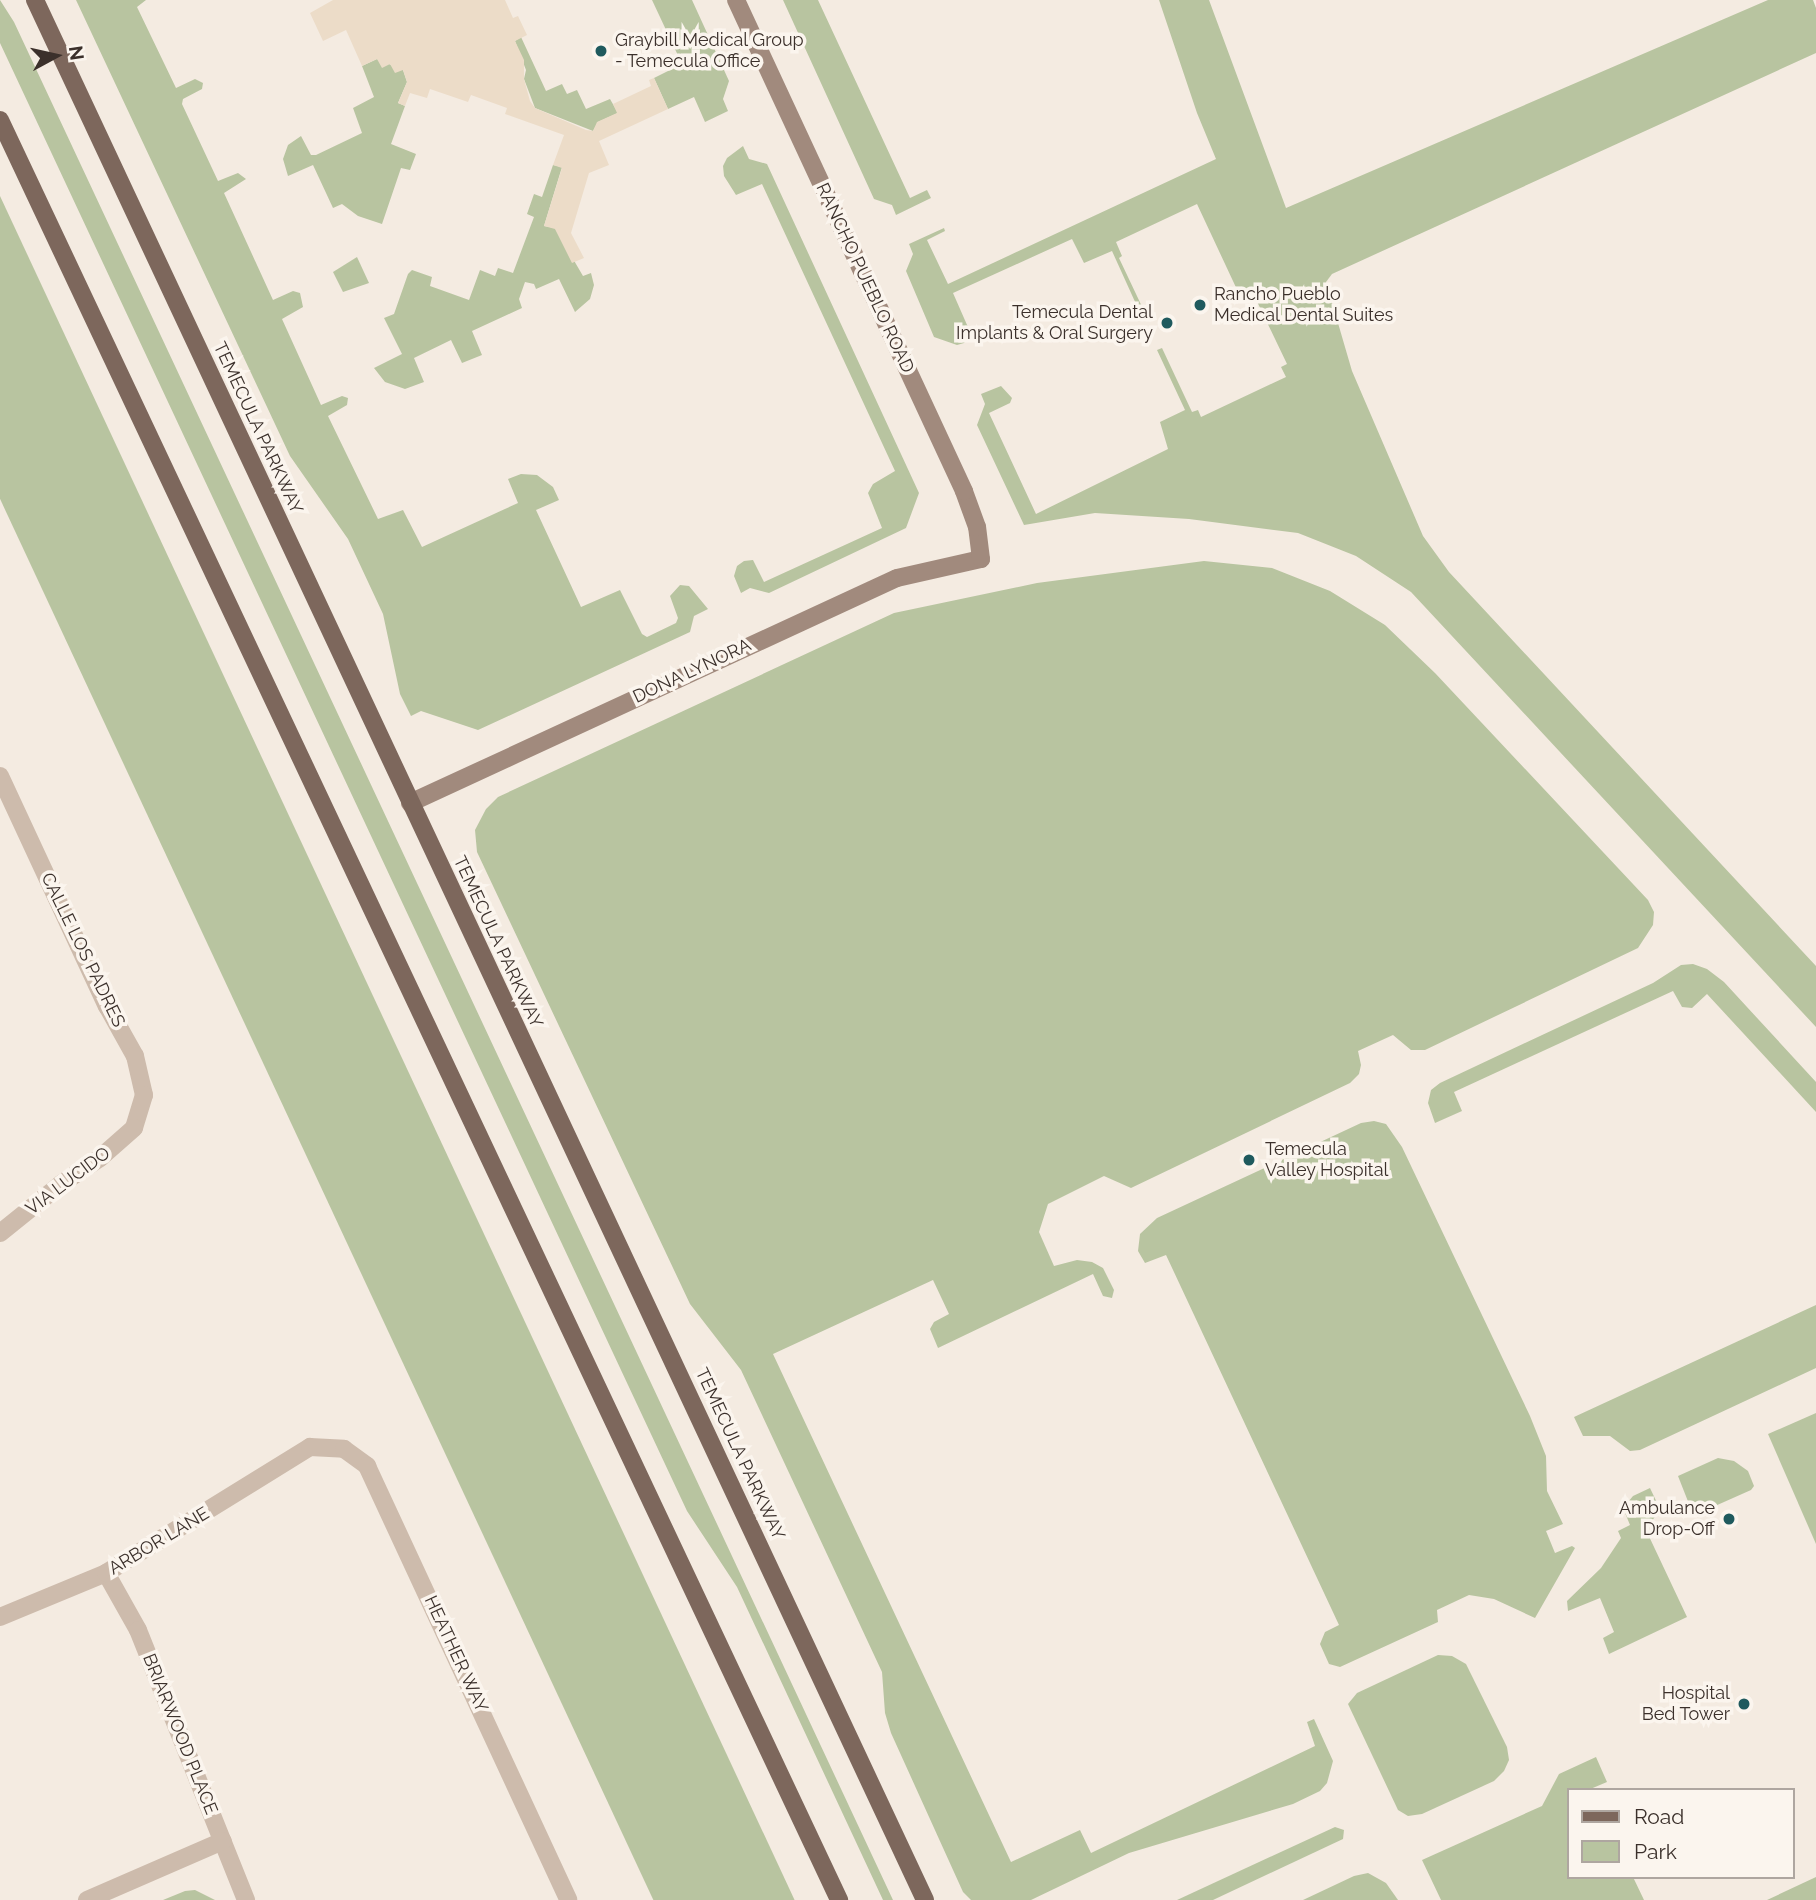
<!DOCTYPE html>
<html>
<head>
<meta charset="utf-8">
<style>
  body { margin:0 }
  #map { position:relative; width:1816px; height:1900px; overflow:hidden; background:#f4ebe1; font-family:Raleway,sans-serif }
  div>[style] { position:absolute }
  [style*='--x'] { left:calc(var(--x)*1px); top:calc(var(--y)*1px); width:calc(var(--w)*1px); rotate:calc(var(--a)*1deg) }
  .green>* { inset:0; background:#b8c4a0; transform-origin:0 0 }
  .plaza>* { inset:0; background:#ecdcc8 }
  .street>* { height:18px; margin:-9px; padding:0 9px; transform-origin:9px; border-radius:9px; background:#cdbbac }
  .secondary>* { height:18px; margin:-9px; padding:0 9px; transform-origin:9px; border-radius:9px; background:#a18a7d }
  .primary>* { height:18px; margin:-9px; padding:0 9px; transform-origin:9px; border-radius:9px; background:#7d675c }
  .dots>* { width:19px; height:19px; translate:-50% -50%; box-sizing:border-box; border:4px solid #fbf5ee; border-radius:50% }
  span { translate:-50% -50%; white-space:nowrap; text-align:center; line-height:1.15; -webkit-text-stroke:7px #fbf5ee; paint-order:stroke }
  .poi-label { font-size:18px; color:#3b302b }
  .left { translate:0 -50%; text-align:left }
  .right { translate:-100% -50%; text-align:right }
  .street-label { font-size:18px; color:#3b302b }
  .legend { position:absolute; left:1567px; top:1788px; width:228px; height:91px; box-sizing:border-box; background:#fbf5ee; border:2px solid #aea6a0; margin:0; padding:9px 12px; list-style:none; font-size:21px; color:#3b302b }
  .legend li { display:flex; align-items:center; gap:14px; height:35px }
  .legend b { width:35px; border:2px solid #aea6a0 }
  .north { position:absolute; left:21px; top:21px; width:70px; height:70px; -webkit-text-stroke:5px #fbf5ee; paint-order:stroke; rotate:82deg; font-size:19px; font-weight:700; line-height:28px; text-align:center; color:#3b302b }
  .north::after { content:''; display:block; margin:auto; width:24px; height:32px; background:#3b302b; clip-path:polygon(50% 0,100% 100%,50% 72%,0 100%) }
</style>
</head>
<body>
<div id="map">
  <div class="green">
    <div style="clip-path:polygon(0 0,14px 22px,893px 1900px,883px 1900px,737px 1587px,687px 1511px,628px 1385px,0 43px)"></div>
    <div style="clip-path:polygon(76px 0,146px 0,137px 7px,176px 88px,195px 79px,203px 83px,202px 89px,183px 99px,182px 104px,218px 181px,238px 173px,246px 179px,224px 193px,273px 300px,293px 291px,300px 293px,303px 307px,282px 319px,321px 405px,342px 396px,348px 398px,347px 405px,328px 416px,378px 519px,403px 510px,422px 547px,518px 503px,508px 479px,521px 474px,537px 475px,553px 487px,559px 500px,536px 510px,581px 607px,620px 590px,642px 634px,647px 637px,676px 623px,678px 618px,670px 596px,680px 585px,689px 586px,708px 609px,694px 616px,690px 632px,478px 730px,421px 711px,411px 716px,400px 694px,383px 614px,348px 539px,290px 456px)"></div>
    <div style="clip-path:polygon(652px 0,692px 0,729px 81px,723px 99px,728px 111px,705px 122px,694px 97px,668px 109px,654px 78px,682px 64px)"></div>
    <div style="clip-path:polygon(783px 0,818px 0,910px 198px,927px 190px,931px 198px,896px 215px,892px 205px,874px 199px)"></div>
    <div style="clip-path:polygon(1159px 0,1209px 0,1286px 208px,1768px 0,1813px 0,1816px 8px,1816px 53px,1332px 274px,1326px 282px,1352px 371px,1423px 536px,1449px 572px,1816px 966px,1816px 1027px,1411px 592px,1356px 556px,1298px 533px,1189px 519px,1095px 513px,1024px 525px,977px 425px,985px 404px,981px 394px,1001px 386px,1012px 398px,1010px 403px,989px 413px,1036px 514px,1168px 449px,1160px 422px,1185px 410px,1157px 350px,1162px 348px,1192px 412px,1198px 410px,1201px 417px,1286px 377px,1281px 367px,1287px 364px,1252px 291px,1240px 296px,1197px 204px,1116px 242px,1122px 256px,1119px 258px,1145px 313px,1141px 315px,1112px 251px,1084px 263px,1072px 239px,953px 293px,971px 334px,964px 343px,957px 345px,934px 337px,906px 271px,913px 254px,909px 244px,944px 228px,945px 231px,927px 240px,948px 284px,1216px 159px,1197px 113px)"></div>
    <div style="clip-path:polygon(521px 37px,546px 91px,562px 84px,567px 94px,577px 90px,586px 109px,610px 99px,618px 113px,598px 122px,593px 131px,535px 108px,524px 79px,526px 70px,515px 41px)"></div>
    <div style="clip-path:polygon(377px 59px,403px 70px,407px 82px,398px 103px,405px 106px,391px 144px,416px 154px,410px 170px,401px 168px,382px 224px,358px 216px,342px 204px,333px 208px,313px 165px,288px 176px,283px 159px,288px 145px,301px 136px,311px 155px,316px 155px,362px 133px,353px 108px,374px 97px,362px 66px)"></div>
    <div style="clip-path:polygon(743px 146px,749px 159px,767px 164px,919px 493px,906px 528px,769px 593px,750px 588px,741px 593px,734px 576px,737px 566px,744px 561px,753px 560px,764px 582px,882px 528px,868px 493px,873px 484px,895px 471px,762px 184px,736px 195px,724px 176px,723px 166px,727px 158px)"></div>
    <div style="clip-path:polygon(553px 165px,562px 167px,544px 226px,555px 228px,583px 276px,591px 273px,594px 285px,590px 299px,575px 312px,559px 279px,536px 289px,534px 284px,525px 282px,519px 299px,522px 308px,472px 331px,482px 355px,462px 363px,451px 340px,414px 358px,424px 382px,405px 389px,385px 382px,374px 368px,402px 354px,384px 318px,394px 314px,408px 274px,412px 270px,432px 277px,430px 286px,469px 300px,480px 270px,495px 276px,498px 268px,513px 273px,534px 217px,527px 214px,534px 194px,542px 197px)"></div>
    <div style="left:0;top:196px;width:1881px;height:128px;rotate:65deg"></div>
    <div style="clip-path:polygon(357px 257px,369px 283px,343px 292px,333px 272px)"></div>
    <div style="clip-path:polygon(1204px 561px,1272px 568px,1330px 591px,1385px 625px,1435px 673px,1648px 900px,1654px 912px,1653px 925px,1638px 948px,1425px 1050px,1411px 1050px,1393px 1035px,1358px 1051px,1361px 1065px,1359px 1074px,1350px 1083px,1131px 1188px,1104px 1176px,1048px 1204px,1039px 1232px,1054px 1266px,1077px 1260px,1092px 1262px,1103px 1268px,1114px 1290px,1112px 1298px,1103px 1296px,1093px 1274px,938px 1348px,930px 1329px,934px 1322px,949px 1314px,933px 1280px,773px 1354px,1011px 1862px,1080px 1830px,1091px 1853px,1315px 1746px,1307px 1722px,1314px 1719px,1333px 1761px,1327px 1783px,1320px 1791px,1293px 1804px,1129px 1853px,1031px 1900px,971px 1900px,963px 1892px,891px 1733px,885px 1713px,882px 1672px,741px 1370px,690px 1304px,477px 852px,475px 830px,486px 809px,498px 797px,894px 613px,1037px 583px)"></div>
    <div style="clip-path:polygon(1693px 964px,1707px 969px,1724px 982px,1816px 1082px,1816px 1112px,1707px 994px,1692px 1008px,1682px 1007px,1673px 991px,1454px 1092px,1462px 1111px,1435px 1123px,1428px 1103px,1431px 1090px,1440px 1083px,1653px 983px,1681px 965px)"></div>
    <div style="clip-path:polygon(1374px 1121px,1386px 1124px,1402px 1147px,1530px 1416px,1546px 1456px,1547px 1491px,1563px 1524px,1546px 1531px,1555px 1553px,1572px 1546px,1575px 1548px,1535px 1618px,1494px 1599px,1469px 1595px,1437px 1610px,1438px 1622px,1340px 1667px,1329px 1664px,1320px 1644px,1325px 1632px,1339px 1625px,1166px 1255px,1145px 1263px,1138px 1251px,1140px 1234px,1157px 1218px,1361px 1123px)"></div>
    <div style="clip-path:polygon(1816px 1305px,1816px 1368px,1640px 1450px,1630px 1451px,1610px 1436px,1583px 1436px,1574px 1417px)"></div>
    <div style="clip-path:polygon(1816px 1413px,1816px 1544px,1768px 1434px)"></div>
    <div style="clip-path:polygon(1718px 1458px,1734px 1461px,1748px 1471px,1754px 1486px,1751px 1490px,1697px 1514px,1691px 1509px,1678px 1476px)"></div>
    <div style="clip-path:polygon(1650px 1488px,1660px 1509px,1646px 1530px,1687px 1617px,1609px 1654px,1603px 1638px,1614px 1632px,1600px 1598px,1568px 1611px,1567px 1601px,1601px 1568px,1621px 1538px,1618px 1531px,1630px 1525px,1623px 1508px,1633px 1496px)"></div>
    <div style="clip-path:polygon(1438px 1655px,1452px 1656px,1466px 1664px,1507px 1747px,1509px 1760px,1504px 1771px,1494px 1781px,1422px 1814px,1408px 1816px,1398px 1810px,1348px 1704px,1357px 1693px)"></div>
    <div style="clip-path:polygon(1596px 1757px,1607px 1782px,1588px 1790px,1569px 1790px,1569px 1877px,1633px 1877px,1644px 1900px,1441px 1900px,1422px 1860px,1542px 1806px,1559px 1774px)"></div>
    <div style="clip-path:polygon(1335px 1827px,1344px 1830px,1343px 1839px,1213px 1900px,1177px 1900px)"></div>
    <div style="clip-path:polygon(1368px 1873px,1386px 1883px,1398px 1900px,1303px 1900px,1354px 1876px)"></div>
    <div style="clip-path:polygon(1816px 1877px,1816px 1900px,1767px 1900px)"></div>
    <div style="clip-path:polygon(195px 1890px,215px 1900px,163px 1900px,185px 1891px)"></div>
  </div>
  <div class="plaza">
    <div style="clip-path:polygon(333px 0,505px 0,513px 18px,518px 16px,527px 35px,515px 41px,524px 60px,524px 79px,530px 101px,535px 108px,586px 130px,593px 131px,597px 122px,617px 113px,613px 104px,651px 86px,649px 80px,654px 78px,668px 109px,599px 141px,609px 165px,589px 173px,571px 233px,584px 258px,572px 263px,555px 229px,544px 226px,562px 168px,553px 165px,564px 135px,505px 114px,507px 108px,471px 95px,468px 102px,430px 89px,427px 98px,410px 93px,405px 106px,398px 103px,407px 82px,403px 70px,395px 73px,390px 64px,382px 68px,377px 59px,362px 66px,346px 30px,323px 41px,310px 13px)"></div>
  </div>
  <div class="street">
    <div style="--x:0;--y:776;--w:254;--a:65.1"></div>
    <div style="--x:107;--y:1006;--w:57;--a:60.8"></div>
    <div style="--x:135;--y:1056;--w:40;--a:77"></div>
    <div style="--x:144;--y:1095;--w:34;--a:107"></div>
    <div style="--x:134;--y:1128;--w:45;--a:138.6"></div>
    <div style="--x:100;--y:1158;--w:47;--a:146.3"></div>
    <div style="--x:61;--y:1184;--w:78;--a:141.2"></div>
    <div style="--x:106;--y:1573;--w:65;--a:60.7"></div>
    <div style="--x:138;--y:1630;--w:291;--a:68.2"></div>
    <div style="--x:0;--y:1617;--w:115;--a:-22.5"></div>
    <div style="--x:106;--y:1573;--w:240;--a:-31.7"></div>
    <div style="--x:310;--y:1447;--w:34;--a:3"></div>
    <div style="--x:344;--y:1449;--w:29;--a:36"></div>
    <div style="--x:367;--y:1466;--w:478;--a:65.1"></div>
    <div style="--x:87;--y:1900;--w:148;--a:-23.5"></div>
  </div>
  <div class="secondary">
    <div style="--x:410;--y:803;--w:536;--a:-24.8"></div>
    <div style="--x:897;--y:578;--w:86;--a:-12.7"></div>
    <div style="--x:981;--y:559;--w:32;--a:-97"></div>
    <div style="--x:977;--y:527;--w:38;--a:-110"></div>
    <div style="--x:964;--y:491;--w:541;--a:-114.91"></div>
  </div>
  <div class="primary">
    <div style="--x:35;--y:0;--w:2098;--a:64.9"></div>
    <div style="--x:0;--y:120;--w:1968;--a:64.76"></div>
  </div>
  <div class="dots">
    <div style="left:601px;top:51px;background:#1f5a5e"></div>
    <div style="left:1200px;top:305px;background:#1f5a5e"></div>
    <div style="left:1167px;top:323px;background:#1f5a5e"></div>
    <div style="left:1249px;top:1160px;background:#1f5a5e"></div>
    <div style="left:1729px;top:1519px;background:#1f5a5e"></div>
    <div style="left:1744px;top:1704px;background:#1f5a5e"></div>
  </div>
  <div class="poi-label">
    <span class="left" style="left:615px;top:51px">Graybill Medical Group<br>- Temecula Office</span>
    <span class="left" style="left:1214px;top:305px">Rancho Pueblo<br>Medical Dental Suites</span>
    <span class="right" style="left:1153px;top:323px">Temecula Dental<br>Implants &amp; Oral Surgery</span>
    <span class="left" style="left:1265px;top:1160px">Temecula<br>Valley Hospital</span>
    <span class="right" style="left:1715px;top:1519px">Ambulance<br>Drop-Off</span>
    <span class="right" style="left:1730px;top:1704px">Hospital<br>Bed Tower</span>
  </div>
  <div class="street-label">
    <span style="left:865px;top:278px;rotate:65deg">RANCHO PUEBLO ROAD</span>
    <span style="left:258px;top:428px;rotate:65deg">TEMECULA PARKWAY</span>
    <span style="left:692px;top:671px;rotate:-25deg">DONA LYNORA</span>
    <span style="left:498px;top:942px;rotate:65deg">TEMECULA PARKWAY</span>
    <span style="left:83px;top:950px;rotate:64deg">CALLE LOS PADRES</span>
    <span style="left:68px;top:1181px;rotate:-37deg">VIA LUCIDO</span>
    <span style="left:740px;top:1454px;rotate:65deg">TEMECULA PARKWAY</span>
    <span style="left:159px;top:1541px;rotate:-31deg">ARBOR LANE</span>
    <span style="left:456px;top:1654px;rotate:65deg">HEATHER WAY</span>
    <span style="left:180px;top:1734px;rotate:68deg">BRIARWOOD PLACE</span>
  </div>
  <ul class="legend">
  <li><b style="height:9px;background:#7d675c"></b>Road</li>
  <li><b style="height:19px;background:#b8c4a0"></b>Park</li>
  </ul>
  <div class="north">N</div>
</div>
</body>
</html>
